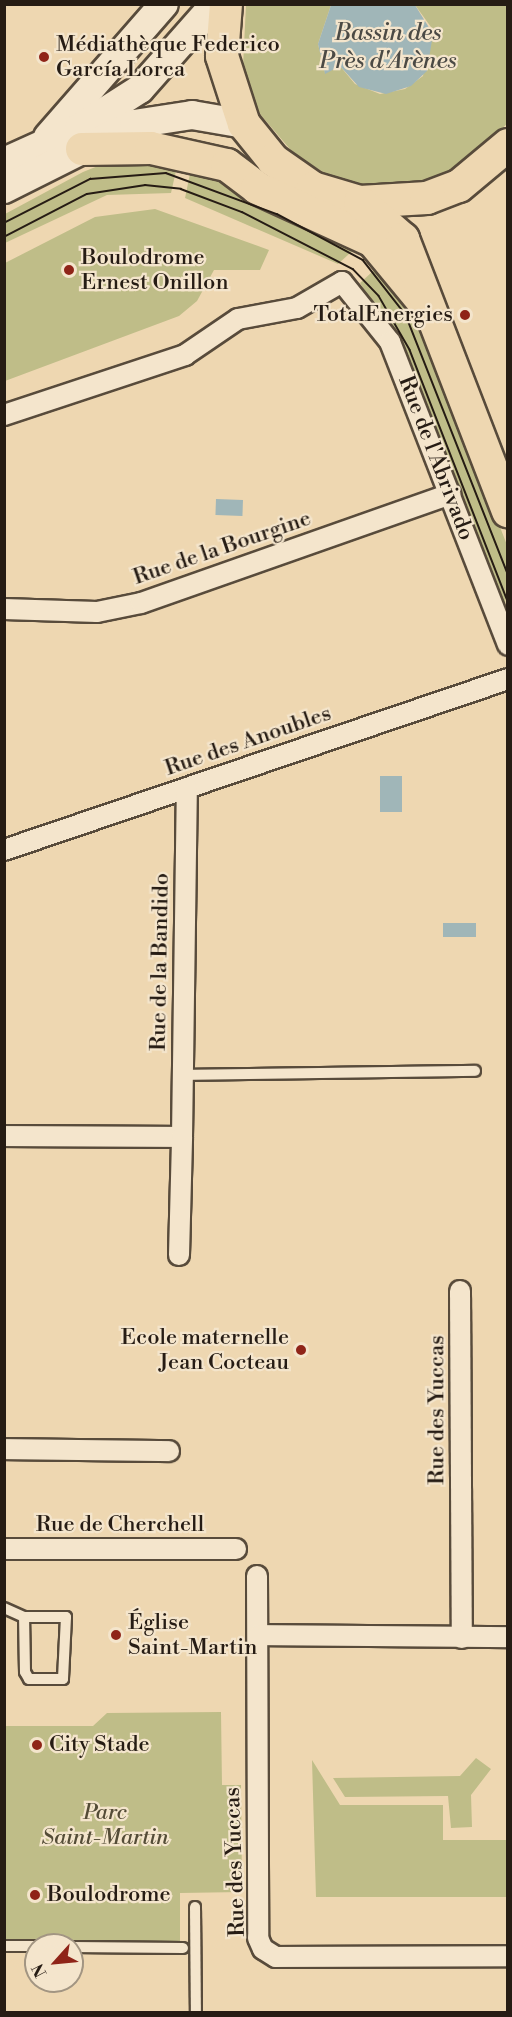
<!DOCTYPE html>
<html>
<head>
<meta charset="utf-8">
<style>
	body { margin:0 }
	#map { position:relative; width:512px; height:2017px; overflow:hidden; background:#eed7b1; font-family:"Libre Bodoni",serif }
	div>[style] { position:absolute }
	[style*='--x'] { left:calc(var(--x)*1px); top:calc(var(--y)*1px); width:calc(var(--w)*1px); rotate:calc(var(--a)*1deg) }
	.green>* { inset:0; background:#bfbd88 }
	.water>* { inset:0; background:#a0b6b8; transform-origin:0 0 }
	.roads { filter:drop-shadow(2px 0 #584b3b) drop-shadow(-2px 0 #584b3b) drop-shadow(0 2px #584b3b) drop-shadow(0 -2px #584b3b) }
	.lane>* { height:10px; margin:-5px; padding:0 5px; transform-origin:5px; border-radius:5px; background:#f4e5cc }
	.street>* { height:20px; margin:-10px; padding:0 10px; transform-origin:10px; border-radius:10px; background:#f4e5cc }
	.secondary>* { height:28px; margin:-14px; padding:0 14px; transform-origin:14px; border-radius:14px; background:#f4e5cc }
	.primary>* { height:32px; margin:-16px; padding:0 16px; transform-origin:16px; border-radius:16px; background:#eed7b1 }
	.tram>* { height:1.5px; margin:-0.75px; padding:0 0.75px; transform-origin:0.75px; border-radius:0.75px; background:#261c14 }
	.dots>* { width:16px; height:16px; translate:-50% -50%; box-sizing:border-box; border:3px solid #f4e5cc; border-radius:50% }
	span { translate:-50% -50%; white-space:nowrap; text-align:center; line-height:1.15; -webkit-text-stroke:4.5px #f4e5cc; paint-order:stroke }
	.poi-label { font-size:22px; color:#261c14 }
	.left { translate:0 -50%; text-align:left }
	.right { translate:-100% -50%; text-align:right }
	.street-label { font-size:22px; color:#261c14 }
	.park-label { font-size:22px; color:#544c37; font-style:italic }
	.water-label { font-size:24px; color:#4b4a45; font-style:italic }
	.frame { position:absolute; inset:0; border:6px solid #261c14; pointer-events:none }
	.north { position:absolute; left:24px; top:1933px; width:60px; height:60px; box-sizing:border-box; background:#f4e5cc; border:2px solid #a29582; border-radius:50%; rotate:243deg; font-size:16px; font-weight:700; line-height:24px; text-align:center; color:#261c14 }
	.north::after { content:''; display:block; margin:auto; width:21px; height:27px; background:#8f2418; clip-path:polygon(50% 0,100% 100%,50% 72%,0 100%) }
</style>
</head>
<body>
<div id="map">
	<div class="green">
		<i style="clip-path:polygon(246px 5px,331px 5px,318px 44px,325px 73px,340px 66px,355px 84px,380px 94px,405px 89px,423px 76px,431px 27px,415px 5px,507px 5px,507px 124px,449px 174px,420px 184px,363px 186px,330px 176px,295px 155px,260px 114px,243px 66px)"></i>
		<i style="clip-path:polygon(178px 162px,171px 193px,107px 195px,5px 243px,5px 214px,83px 172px,103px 164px)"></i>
		<i style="clip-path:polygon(192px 164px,361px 243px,338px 264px,185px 198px)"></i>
		<i style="clip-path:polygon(155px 209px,269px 250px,260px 270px,214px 270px,197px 301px,179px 316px,5px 381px,5px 263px,95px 217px)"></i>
		<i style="clip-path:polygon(384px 261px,412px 302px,507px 545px,505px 616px,404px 353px,360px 283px)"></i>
		<i style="clip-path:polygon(221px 1712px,222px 1785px,241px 1785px,242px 1892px,180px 1893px,180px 1943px,5px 1943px,4px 1726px,93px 1726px,107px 1713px)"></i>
		<i style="clip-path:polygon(476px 1758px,491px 1769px,471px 1795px,472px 1827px,451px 1828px,448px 1796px,345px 1797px,333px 1778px,460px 1776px)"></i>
		<i style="clip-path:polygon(312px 1760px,340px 1805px,443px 1805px,443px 1840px,507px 1840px,507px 1897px,316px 1897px)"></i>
	</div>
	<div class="water">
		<i style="clip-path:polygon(331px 5px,415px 5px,433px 34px,427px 71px,411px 86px,386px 94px,359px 87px,340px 66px,325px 74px,318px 44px)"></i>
		<i style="left:216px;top:499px;width:27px;height:16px;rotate:2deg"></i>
		<i style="left:380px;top:776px;width:22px;height:36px"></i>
		<i style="left:443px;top:923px;width:33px;height:14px"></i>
	</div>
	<div class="roads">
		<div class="lane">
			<i style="--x:183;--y:1075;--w:292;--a:-0.8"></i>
			<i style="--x:4;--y:1608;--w:22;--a:24"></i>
			<i style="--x:24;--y:1617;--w:42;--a:0"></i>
			<i style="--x:66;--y:1617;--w:62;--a:92.8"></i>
			<i style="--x:63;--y:1679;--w:34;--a:180"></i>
			<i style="--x:29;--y:1679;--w:8;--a:-120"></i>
			<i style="--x:25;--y:1672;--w:55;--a:-91"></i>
			<i style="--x:195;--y:1907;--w:105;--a:89.5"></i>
			<i style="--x:4;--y:1946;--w:32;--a:0"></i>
			<i style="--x:72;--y:1947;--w:111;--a:0.5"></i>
		</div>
		<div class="street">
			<i style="--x:4;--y:415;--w:191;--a:-18.3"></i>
			<i style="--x:185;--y:355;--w:64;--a:-34.2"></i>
			<i style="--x:238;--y:319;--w:60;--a:-10.6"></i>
			<i style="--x:297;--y:308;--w:52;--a:-30"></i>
			<i style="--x:342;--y:282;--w:77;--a:51.3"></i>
			<i style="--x:390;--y:342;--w:325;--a:68.7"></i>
			<i style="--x:4;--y:609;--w:93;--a:1.8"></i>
			<i style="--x:97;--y:612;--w:45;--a:-11.6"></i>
			<i style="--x:141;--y:603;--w:328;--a:-19.4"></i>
			<i style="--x:4;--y:850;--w:532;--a:-18.74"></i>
			<i style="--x:4;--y:1136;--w:178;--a:0.3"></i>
			<i style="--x:182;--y:1137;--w:349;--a:-89.2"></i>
			<i style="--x:179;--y:1255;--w:118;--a:-88.5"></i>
			<i style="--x:460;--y:1291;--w:347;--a:89.7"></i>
			<i style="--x:4;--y:1449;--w:165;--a:0.7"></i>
			<i style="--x:4;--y:1549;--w:232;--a:0"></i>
			<i style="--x:257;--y:1576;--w:362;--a:89.8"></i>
			<i style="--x:258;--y:1938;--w:12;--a:66"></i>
			<i style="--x:263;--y:1949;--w:15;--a:32"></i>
			<i style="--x:276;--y:1957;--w:232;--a:-0.2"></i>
			<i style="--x:259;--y:1635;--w:249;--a:0.5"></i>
		</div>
		<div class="secondary">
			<i style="--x:48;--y:137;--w:176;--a:-48.9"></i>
			<i style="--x:4;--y:162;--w:82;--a:-24.4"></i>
			<i style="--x:79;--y:128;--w:72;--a:-32.6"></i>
			<i style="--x:140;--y:89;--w:113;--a:-48.6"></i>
			<i style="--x:4;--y:189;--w:145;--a:-26.6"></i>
			<i style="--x:134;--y:124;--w:59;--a:-8.8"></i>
			<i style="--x:192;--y:115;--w:53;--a:9.8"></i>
		</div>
		<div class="primary">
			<i style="--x:226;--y:4;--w:52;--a:94.4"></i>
			<i style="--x:222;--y:56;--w:71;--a:72.1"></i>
			<i style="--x:244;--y:124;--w:46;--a:51.1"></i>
			<i style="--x:273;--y:160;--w:49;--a:35"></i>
			<i style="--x:313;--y:188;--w:49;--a:16.6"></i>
			<i style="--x:360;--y:202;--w:67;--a:-3.4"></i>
			<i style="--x:427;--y:198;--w:34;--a:-21"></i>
			<i style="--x:459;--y:186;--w:64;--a:-39.9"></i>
			<i style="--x:82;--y:149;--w:69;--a:-0.8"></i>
			<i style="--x:151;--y:148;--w:78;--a:12.6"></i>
			<i style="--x:227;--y:165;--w:38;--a:37"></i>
			<i style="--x:257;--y:188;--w:128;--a:24.6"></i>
			<i style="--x:373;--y:241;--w:82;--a:50.5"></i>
			<i style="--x:360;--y:202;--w:57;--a:40.7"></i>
			<i style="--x:403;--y:239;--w:292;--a:68.9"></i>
		</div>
	</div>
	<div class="tram">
		<i style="--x:4;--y:223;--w:97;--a:-27.1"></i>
		<i style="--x:90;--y:179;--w:76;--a:-4.5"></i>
		<i style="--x:166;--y:173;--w:118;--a:20.3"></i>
		<i style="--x:277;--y:214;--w:98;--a:28.1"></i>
		<i style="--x:363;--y:260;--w:70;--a:52"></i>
		<i style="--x:406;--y:315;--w:278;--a:68.5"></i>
		<i style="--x:4;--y:237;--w:93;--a:-27.4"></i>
		<i style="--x:87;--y:194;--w:59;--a:-8.8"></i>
		<i style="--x:145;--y:185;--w:36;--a:6"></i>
		<i style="--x:181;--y:189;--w:65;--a:20.7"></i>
		<i style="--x:242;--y:212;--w:125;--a:27.2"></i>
		<i style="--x:353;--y:269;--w:37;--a:46"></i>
		<i style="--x:379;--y:296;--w:62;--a:60.1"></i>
		<i style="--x:410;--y:350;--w:270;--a:68.7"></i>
	</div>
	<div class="dots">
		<i style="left:44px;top:57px;background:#8f2418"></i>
		<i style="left:69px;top:270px;background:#8f2418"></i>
		<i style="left:465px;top:315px;background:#8f2418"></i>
		<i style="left:301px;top:1350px;background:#8f2418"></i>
		<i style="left:116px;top:1635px;background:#8f2418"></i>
		<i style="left:37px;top:1745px;background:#8f2418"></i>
		<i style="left:35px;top:1895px;background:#8f2418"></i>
	</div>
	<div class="poi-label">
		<span class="left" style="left:56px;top:57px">Médiathèque Federico<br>García Lorca</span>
		<span class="left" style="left:81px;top:270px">Boulodrome<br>Ernest Onillon</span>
		<span class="right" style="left:453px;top:315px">TotalEnergies</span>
		<span class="right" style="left:289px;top:1350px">Ecole maternelle<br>Jean Cocteau</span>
		<span class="left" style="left:128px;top:1635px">Église<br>Saint-Martin</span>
		<span class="left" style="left:49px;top:1745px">City Stade</span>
		<span class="left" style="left:47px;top:1895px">Boulodrome</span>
	</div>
	<div class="street-label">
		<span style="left:436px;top:458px;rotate:69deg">Rue de l'Abrivado</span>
		<span style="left:222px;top:548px;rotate:-19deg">Rue de la Bourgine</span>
		<span style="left:248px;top:741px;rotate:-19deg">Rue des Anoubles</span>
		<span style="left:160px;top:962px;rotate:-89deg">Rue de la Bandido</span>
		<span style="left:437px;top:1410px;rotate:-90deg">Rue des Yuccas</span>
		<span style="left:120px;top:1525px">Rue de Cherchell</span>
		<span style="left:235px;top:1862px;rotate:-92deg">Rue des Yuccas</span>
	</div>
	<div class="park-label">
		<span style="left:105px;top:1825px">Parc<br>Saint-Martin</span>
	</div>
	<div class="water-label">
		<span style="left:388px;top:48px">Bassin des<br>Près d'Arènes</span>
	</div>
	<div class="frame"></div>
	<div class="north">N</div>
</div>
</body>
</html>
